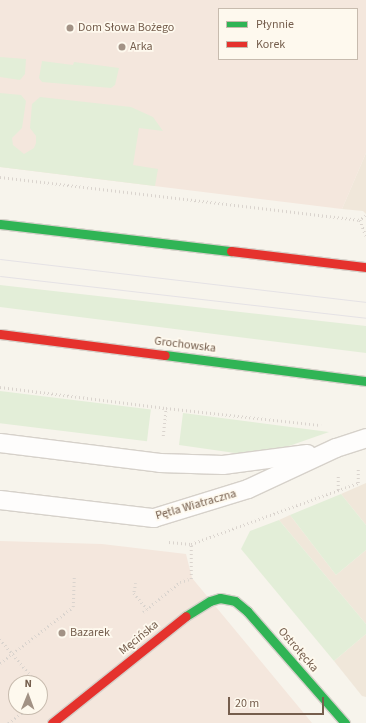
<!DOCTYPE html>
<html>
<head>
<meta charset="utf-8">
<style>
	body { margin:0 }
	#map { position:relative; width:366px; height:723px; overflow:hidden; background:#f7f4ec; font-family:"Source Sans 3",sans-serif }
	div>[style] { position:absolute }
	[style*='--x'] { left:calc(var(--x)*1px); top:calc(var(--y)*1px); width:calc(var(--w)*1px); rotate:calc(var(--a)*1deg) }
	.residential>* { inset:0; background:#f0e7da }
	.commercial>* { inset:0; background:#f4e7dd }
	.green>* { inset:0; background:#e3eed8; transform-origin:0 0 }
	.path>* { height:2.5px; margin-top:-1.25px; transform-origin:0; background:repeating-linear-gradient(90deg,#dad4ce 0 1px,transparent 0 4px) }
	.roads { filter:drop-shadow(1px 0 #d6d1ca) drop-shadow(-1px 0 #d6d1ca) drop-shadow(0 1px #d6d1ca) drop-shadow(0 -1px #d6d1ca) }
	.lane>* { height:18px; margin:-9px; padding:0 9px; transform-origin:9px; border-radius:9px; background:#fefdfc }
	.fast>* { height:9px; margin:-4.5px; padding:0 4.5px; transform-origin:4.5px; border-radius:4.5px; background:#30b455 }
	.jam>* { height:9px; margin:-4.5px; padding:0 4.5px; transform-origin:4.5px; border-radius:4.5px; background:#e5322d }
	.tram>* { height:1px; margin:-0.5px; padding:0 0.5px; transform-origin:0.5px; border-radius:0.5px; background:#e5e2e5 }
	.dots>* { width:11px; height:11px; translate:-50% -50%; box-sizing:border-box; border:2px solid #fef9ee; border-radius:50% }
	span { translate:-50% -50%; white-space:nowrap; text-align:center; line-height:1.15; -webkit-text-stroke:3.5px #fef9ee; paint-order:stroke }
	.poi-label { font-size:12px; color:#755e4d }
	.left { translate:0 -50%; text-align:left }
	.street-label { font-size:12px; color:#755e4d }
	.legend { position:absolute; left:218px; top:8px; width:140px; height:52px; box-sizing:border-box; background:#fef9ee; border:1px solid #c7bbae; margin:0; padding:5px 7px; list-style:none; font-size:12px; color:#755e4d }
	.legend li { display:flex; align-items:center; gap:8px; height:20px }
	.legend b { width:20px; border:1px solid #c7bbae }
	.north { position:absolute; left:8px; top:675px; width:40px; height:40px; box-sizing:border-box; background:#fef9ee; border:1px solid #c7bbae; border-radius:50%; rotate:1deg; font-size:11px; font-weight:700; line-height:16px; text-align:center; color:#755e4d }
	.north::after { content:''; display:block; margin:auto; width:14px; height:18px; background:#a29285; clip-path:polygon(50% 0,100% 100%,50% 72%,0 100%) }
	.scale { position:absolute; left:228px; top:697px; width:96px; height:18px; box-sizing:border-box; border:2px solid #755e4d; border-top:0; padding-left:5px; font-size:12px; line-height:14px; white-space:nowrap; color:#755e4d; -webkit-text-stroke:3px #fef9ee; paint-order:stroke }
</style>
</head>
<body>
<div id="map">
	<div class="residential">
		<i style="clip-path:polygon(366px 153px,366px 214px,363px 211px,342px 209px)"></i>
		<i style="clip-path:polygon(366px 483px,366px 525px,341px 494px)"></i>
		<i style="clip-path:polygon(290px 515px,336px 575px,366px 550px,366px 624px,279px 520px)"></i>
		<i style="clip-path:polygon(366px 634px,366px 697px,362px 696px,334px 661px)"></i>
	</div>
	<div class="commercial">
		<i style="clip-path:polygon(evenodd,0 0,366px 0,366px 153px,342px 209px,0 167px,0 0,219px 9px,357px 9px,357px 59px,219px 59px,219px 9px)"></i>
		<i style="clip-path:polygon(evenodd,0 541px,102px 544px,186px 554px,192px 578px,312px 723px,0 723px,0 541px,16px 683px,40px 683px,40px 707px,16px 707px,16px 683px)"></i>
	</div>
	<div class="green">
		<i style="clip-path:polygon(0 57px,26px 59px,25px 74px,20px 80px,0 77px)"></i>
		<i style="clip-path:polygon(42px 61px,73px 65px,74px 62px,119px 68px,115px 85px,111px 88px,42px 82px,39px 78px)"></i>
		<i style="clip-path:polygon(0 93px,21px 95px,26px 101px,22px 128px,12px 138px,13px 145px,24px 154px,34px 148px,36px 143px,36px 136px,30px 128px,32px 104px,40px 97px,131px 107px,153px 117px,163px 131px,139px 128px,133px 165px,158px 169px,155px 186px,0 167px)"></i>
		<i style="clip-path:polygon(0 285px,366px 326px,366px 353px,0 307px)"></i>
		<i style="left:0;top:391px;width:152px;height:32px;rotate:7deg"></i>
		<i style="clip-path:polygon(183px 413px,329px 432px,289px 446px,255px 454px,235px 453px,179px 445px)"></i>
		<i style="clip-path:polygon(341px 494px,366px 525px,366px 550px,336px 575px,290px 515px)"></i>
		<i style="clip-path:polygon(279px 520px,366px 624px,366px 634px,334px 661px,241px 549px,250px 531px)"></i>
	</div>
	<div class="path">
		<i style="--x:0;--y:177;--w:363;--a:6.8"></i>
		<i style="--x:366;--y:216;--w:7;--a:146"></i>
		<i style="--x:360;--y:220;--w:17;--a:69"></i>
		<i style="--x:0;--y:387;--w:167;--a:7.2"></i>
		<i style="--x:163;--y:436;--w:28;--a:-84"></i>
		<i style="--x:166;--y:408;--w:156;--a:6.3"></i>
		<i style="--x:338;--y:490;--w:14;--a:-90"></i>
		<i style="--x:169;--y:542;--w:22;--a:5"></i>
		<i style="--x:191;--y:544;--w:178;--a:-20.1"></i>
		<i style="--x:358;--y:483;--w:16;--a:-90"></i>
		<i style="--x:191;--y:579;--w:35;--a:-90"></i>
		<i style="--x:136;--y:583;--w:10;--a:101"></i>
		<i style="--x:134;--y:593;--w:21;--a:51"></i>
		<i style="--x:143;--y:612;--w:48;--a:-39"></i>
		<i style="--x:180;--y:582;--w:9;--a:-18"></i>
		<i style="--x:0;--y:639;--w:57;--a:49.9"></i>
		<i style="--x:0;--y:663;--w:92;--a:-37.5"></i>
		<i style="--x:73;--y:607;--w:30;--a:-88"></i>
		<i style="--x:40;--y:687;--w:7;--a:45"></i>
		<i style="--x:8;--y:723;--w:24;--a:-36"></i>
	</div>
	<div class="roads">
		<div class="lane">
			<i style="--x:0;--y:443;--w:161;--a:7.1"></i>
			<i style="--x:160;--y:463;--w:63;--a:1.8"></i>
			<i style="--x:223;--y:465;--w:85;--a:-7.5"></i>
			<i style="--x:0;--y:500;--w:155;--a:6.7"></i>
			<i style="--x:154;--y:518;--w:98;--a:-17.1"></i>
			<i style="--x:248;--y:489;--w:97;--a:-25"></i>
			<i style="--x:336;--y:448;--w:32;--a:-18"></i>
		</div>
		<div class="fast">
			<i style="--x:0;--y:224;--w:233;--a:6.7"></i>
			<i style="--x:165;--y:355;--w:203;--a:7.4"></i>
			<i style="--x:186;--y:616;--w:28;--a:-32"></i>
			<i style="--x:210;--y:601;--w:10;--a:-17"></i>
			<i style="--x:220;--y:598;--w:15;--a:11"></i>
			<i style="--x:235;--y:601;--w:16;--a:40"></i>
			<i style="--x:247;--y:611;--w:149;--a:48.8"></i>
		</div>
		<div class="jam">
			<i style="--x:231;--y:251;--w:136;--a:6.8"></i>
			<i style="--x:0;--y:334;--w:166;--a:7.3"></i>
			<i style="--x:52;--y:723;--w:171;--a:-38.6"></i>
		</div>
	</div>
	<div class="tram">
		<i style="--x:0;--y:259;--w:369;--a:6.7"></i>
		<i style="--x:0;--y:276;--w:368;--a:6.5"></i>
	</div>
	<div class="dots">
		<i style="left:70px;top:28px;background:#a29285"></i>
		<i style="left:122px;top:47px;background:#a29285"></i>
		<i style="left:62px;top:633px;background:#a29285"></i>
	</div>
	<div class="poi-label">
		<span class="left" style="left:78px;top:28px">Dom Słowa Bożego</span>
		<span class="left" style="left:130px;top:47px">Arka</span>
		<span class="left" style="left:70px;top:633px">Bazarek</span>
	</div>
	<div class="street-label">
		<span style="left:185px;top:345px;rotate:7deg">Grochowska</span>
		<span style="left:196px;top:505px;rotate:-16deg">Pętla Wiatraczna</span>
		<span style="left:139px;top:638px;rotate:-39deg">Męcińska</span>
		<span style="left:298px;top:650px;rotate:49deg">Ostrołęcka</span>
	</div>
	<ul class="legend">
	<li><b style="height:5px;background:#30b455"></b>Płynnie</li>
	<li><b style="height:5px;background:#e5322d"></b>Korek</li>
	</ul>
	<div class="north">N</div>
	<div class="scale">20 m</div>
</div>
</body>
</html>
